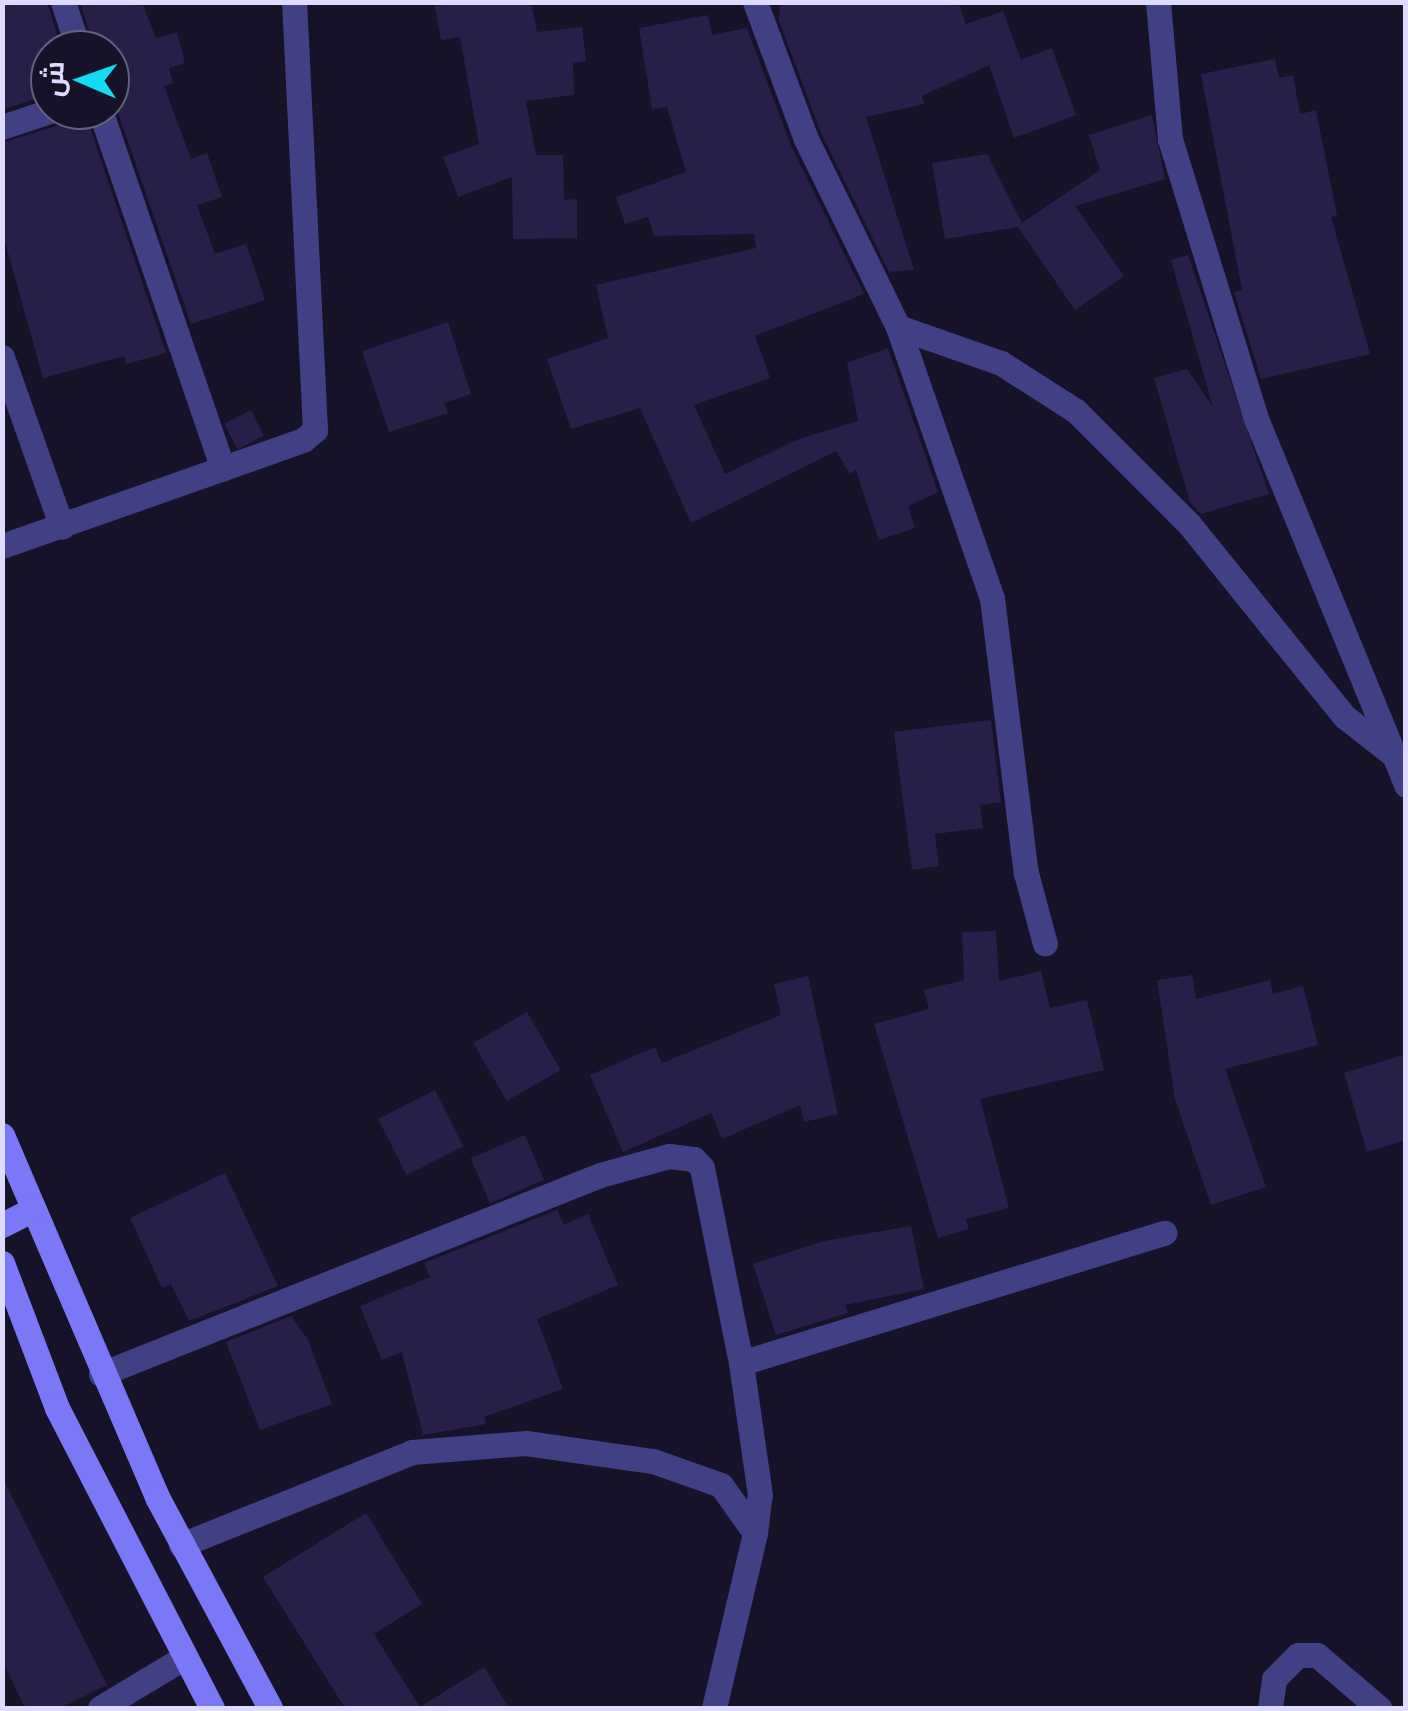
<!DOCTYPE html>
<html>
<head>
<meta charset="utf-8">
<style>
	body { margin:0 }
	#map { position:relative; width:1408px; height:1711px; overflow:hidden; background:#161228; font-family:"Exo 2",Cairo,sans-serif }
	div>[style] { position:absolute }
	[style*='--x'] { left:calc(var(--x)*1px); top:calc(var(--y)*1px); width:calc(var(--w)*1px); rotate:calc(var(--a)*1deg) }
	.building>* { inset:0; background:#271f48; transform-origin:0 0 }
	.street>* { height:25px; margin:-12.5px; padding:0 12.5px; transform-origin:12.5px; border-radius:12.5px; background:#424084 }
	.secondary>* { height:25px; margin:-12.5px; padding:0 12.5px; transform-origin:12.5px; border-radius:12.5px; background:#7b78f7 }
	span { translate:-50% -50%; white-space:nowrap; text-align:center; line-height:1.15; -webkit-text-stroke:8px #161228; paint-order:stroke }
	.frame { position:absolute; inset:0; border:5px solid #dfdbfd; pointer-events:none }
	.north { position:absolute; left:30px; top:30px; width:100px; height:100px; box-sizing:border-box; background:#161228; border:2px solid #66627d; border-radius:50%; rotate:272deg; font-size:28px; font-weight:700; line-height:40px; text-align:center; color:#dfdbfd }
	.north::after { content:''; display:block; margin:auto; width:35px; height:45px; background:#13dbf1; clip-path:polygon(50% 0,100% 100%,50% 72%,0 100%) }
</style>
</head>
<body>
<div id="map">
	<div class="building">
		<i style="clip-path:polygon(2px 2px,47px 2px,62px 50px,50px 50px,50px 94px,2px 110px)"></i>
		<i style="clip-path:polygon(80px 2px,142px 2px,156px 38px,177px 32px,185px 63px,169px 68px,173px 83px,164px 86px,191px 159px,207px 153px,222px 197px,197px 205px,215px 254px,246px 244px,265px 300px,191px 324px,117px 110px,122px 110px,110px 50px,95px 50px)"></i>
		<i style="clip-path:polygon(434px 2px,531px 2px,537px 32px,582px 27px,586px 61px,573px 63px,574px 95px,526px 101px,536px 155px,563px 155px,564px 200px,577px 199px,577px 238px,513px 239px,512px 177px,458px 197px,443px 157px,479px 144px,460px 37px,441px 40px)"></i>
		<i style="clip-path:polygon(780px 2px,958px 2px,966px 24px,1003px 11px,1021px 60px,1052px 48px,1076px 115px,1014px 138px,989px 65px,922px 96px,924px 104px,866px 117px,914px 270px,889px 272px,821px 133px,779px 21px)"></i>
		<i style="clip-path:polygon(708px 15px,712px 35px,747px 28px,791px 146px,864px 294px,755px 336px,770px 378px,694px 405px,725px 474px,799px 439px,858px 421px,847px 363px,888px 348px,938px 492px,908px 506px,915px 528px,879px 540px,856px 470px,850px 474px,836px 451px,691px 523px,640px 408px,571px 429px,547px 359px,608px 338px,596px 285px,756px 248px,754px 234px,654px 236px,648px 217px,625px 224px,616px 197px,686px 172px,667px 107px,652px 109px,639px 28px)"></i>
		<i style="clip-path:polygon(1275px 59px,1279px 78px,1293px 75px,1300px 114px,1316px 110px,1337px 216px,1331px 217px,1370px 354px,1261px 379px,1234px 292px,1242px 290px,1201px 74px)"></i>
		<i style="clip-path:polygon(69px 110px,84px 110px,166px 353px,126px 364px,124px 356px,43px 378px,2px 231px,2px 143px,59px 125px)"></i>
		<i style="clip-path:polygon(1152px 115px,1165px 179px,1075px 206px,1124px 276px,1075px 310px,1018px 227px,945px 239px,932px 163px,987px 154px,1022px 223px,1100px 170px,1089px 135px)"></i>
		<i style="clip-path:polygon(1188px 255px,1269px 494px,1201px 514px,1190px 502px,1154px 378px,1187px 369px,1213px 407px,1171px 260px)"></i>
		<i style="clip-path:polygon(448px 322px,471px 394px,444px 403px,448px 413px,389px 432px,362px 351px)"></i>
		<i style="left:251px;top:410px;width:29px;height:30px;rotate:63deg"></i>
		<i style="clip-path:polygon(991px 720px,1001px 802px,980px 805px,983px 828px,935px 834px,939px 866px,912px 870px,894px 732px)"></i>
		<i style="clip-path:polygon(996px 931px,999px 981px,1041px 971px,1050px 1008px,1087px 1000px,1104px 1070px,980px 1099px,1009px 1208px,966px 1219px,969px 1229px,938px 1238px,874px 1024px,929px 1009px,924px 990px,964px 980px,962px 932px)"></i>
		<i style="clip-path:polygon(1192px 975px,1196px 999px,1270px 980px,1273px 994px,1303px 986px,1318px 1045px,1225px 1069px,1266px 1187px,1211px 1205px,1175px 1099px,1157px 980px)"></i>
		<i style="clip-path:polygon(808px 976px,838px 1114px,804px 1122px,800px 1105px,722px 1139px,711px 1113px,623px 1152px,590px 1075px,655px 1047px,662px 1063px,781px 1015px,774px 984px)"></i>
		<i style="left:527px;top:1012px;width:67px;height:62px;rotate:60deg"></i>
		<i style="clip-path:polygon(1406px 1054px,1406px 1140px,1367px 1152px,1344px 1073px)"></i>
		<i style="left:435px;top:1090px;width:63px;height:64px;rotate:63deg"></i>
		<i style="left:525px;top:1135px;width:49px;height:59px;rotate:67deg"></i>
		<i style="clip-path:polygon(225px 1173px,278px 1286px,189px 1321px,171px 1284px,162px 1288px,130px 1218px)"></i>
		<i style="clip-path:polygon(557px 1210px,564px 1225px,588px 1214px,618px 1285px,537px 1319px,563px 1389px,484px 1417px,486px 1424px,423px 1435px,402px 1352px,382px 1360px,360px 1306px,430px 1277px,424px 1263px)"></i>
		<i style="clip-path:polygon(911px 1226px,924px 1289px,845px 1305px,848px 1313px,776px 1335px,753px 1264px,824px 1241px)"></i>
		<i style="clip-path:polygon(291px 1316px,308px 1340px,332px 1404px,260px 1430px,226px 1342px)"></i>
		<i style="clip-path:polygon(2px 1477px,107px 1685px,61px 1708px,25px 1708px,2px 1660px)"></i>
		<i style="clip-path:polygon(366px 1513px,422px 1604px,374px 1634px,420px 1707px,484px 1667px,509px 1708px,345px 1708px,263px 1577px)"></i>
	</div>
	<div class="street">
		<i style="--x:63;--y:2;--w:51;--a:71.6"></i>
		<i style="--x:755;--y:2;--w:146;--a:69.6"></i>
		<i style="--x:806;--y:139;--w:209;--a:63.9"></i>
		<i style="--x:898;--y:327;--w:287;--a:70.9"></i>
		<i style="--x:992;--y:598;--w:277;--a:83"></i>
		<i style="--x:1026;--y:873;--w:73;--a:75"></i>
		<i style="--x:1158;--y:2;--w:138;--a:85"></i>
		<i style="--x:1170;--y:139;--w:290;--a:72.9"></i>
		<i style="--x:1255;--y:416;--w:399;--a:67.7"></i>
		<i style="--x:100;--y:110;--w:379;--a:71.1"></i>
		<i style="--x:2;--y:127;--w:54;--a:-18.4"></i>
		<i style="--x:898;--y:327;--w:109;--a:19.3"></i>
		<i style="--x:1001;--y:363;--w:89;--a:32.6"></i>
		<i style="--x:1076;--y:411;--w:160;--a:45"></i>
		<i style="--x:1189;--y:524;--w:248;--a:51.1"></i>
		<i style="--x:1345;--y:717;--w:58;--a:38"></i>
		<i style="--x:2;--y:357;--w:180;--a:70.6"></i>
		<i style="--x:2;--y:546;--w:319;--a:-19.4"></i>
		<i style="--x:303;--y:440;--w:16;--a:-40"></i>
		<i style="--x:315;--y:430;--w:429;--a:-92.8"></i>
		<i style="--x:101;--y:1374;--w:537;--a:-21.74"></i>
		<i style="--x:600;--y:1175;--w:72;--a:-15.4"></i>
		<i style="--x:669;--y:1156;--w:25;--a:7"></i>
		<i style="--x:694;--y:1159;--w:12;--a:48"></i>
		<i style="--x:702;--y:1168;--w:199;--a:78.7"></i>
		<i style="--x:755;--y:1533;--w:38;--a:-83"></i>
		<i style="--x:760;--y:1495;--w:133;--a:-98.2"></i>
		<i style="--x:741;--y:1363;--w:443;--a:-17.1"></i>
		<i style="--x:181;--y:1545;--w:249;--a:-21.9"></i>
		<i style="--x:412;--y:1452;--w:114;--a:-4.5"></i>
		<i style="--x:526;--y:1443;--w:128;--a:8.1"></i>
		<i style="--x:653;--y:1461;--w:72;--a:19.4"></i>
		<i style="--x:721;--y:1485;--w:59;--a:54.7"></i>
		<i style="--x:755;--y:1533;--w:180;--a:103.2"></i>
		<i style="--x:100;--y:1708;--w:99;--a:-31"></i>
		<i style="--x:1270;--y:1708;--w:29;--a:-82"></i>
		<i style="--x:1274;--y:1679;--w:34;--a:-45"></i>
		<i style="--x:1298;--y:1655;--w:19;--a:0"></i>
		<i style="--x:1317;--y:1655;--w:82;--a:40.5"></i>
	</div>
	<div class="secondary">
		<i style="--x:2;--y:1135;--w:394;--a:66.8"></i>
		<i style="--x:157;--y:1497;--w:239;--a:61.8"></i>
		<i style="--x:2;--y:1225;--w:35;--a:-27"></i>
		<i style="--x:2;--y:1263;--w:155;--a:69.2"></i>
		<i style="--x:57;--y:1408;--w:338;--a:62.7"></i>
	</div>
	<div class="frame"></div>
	<div class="north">ش</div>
</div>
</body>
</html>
